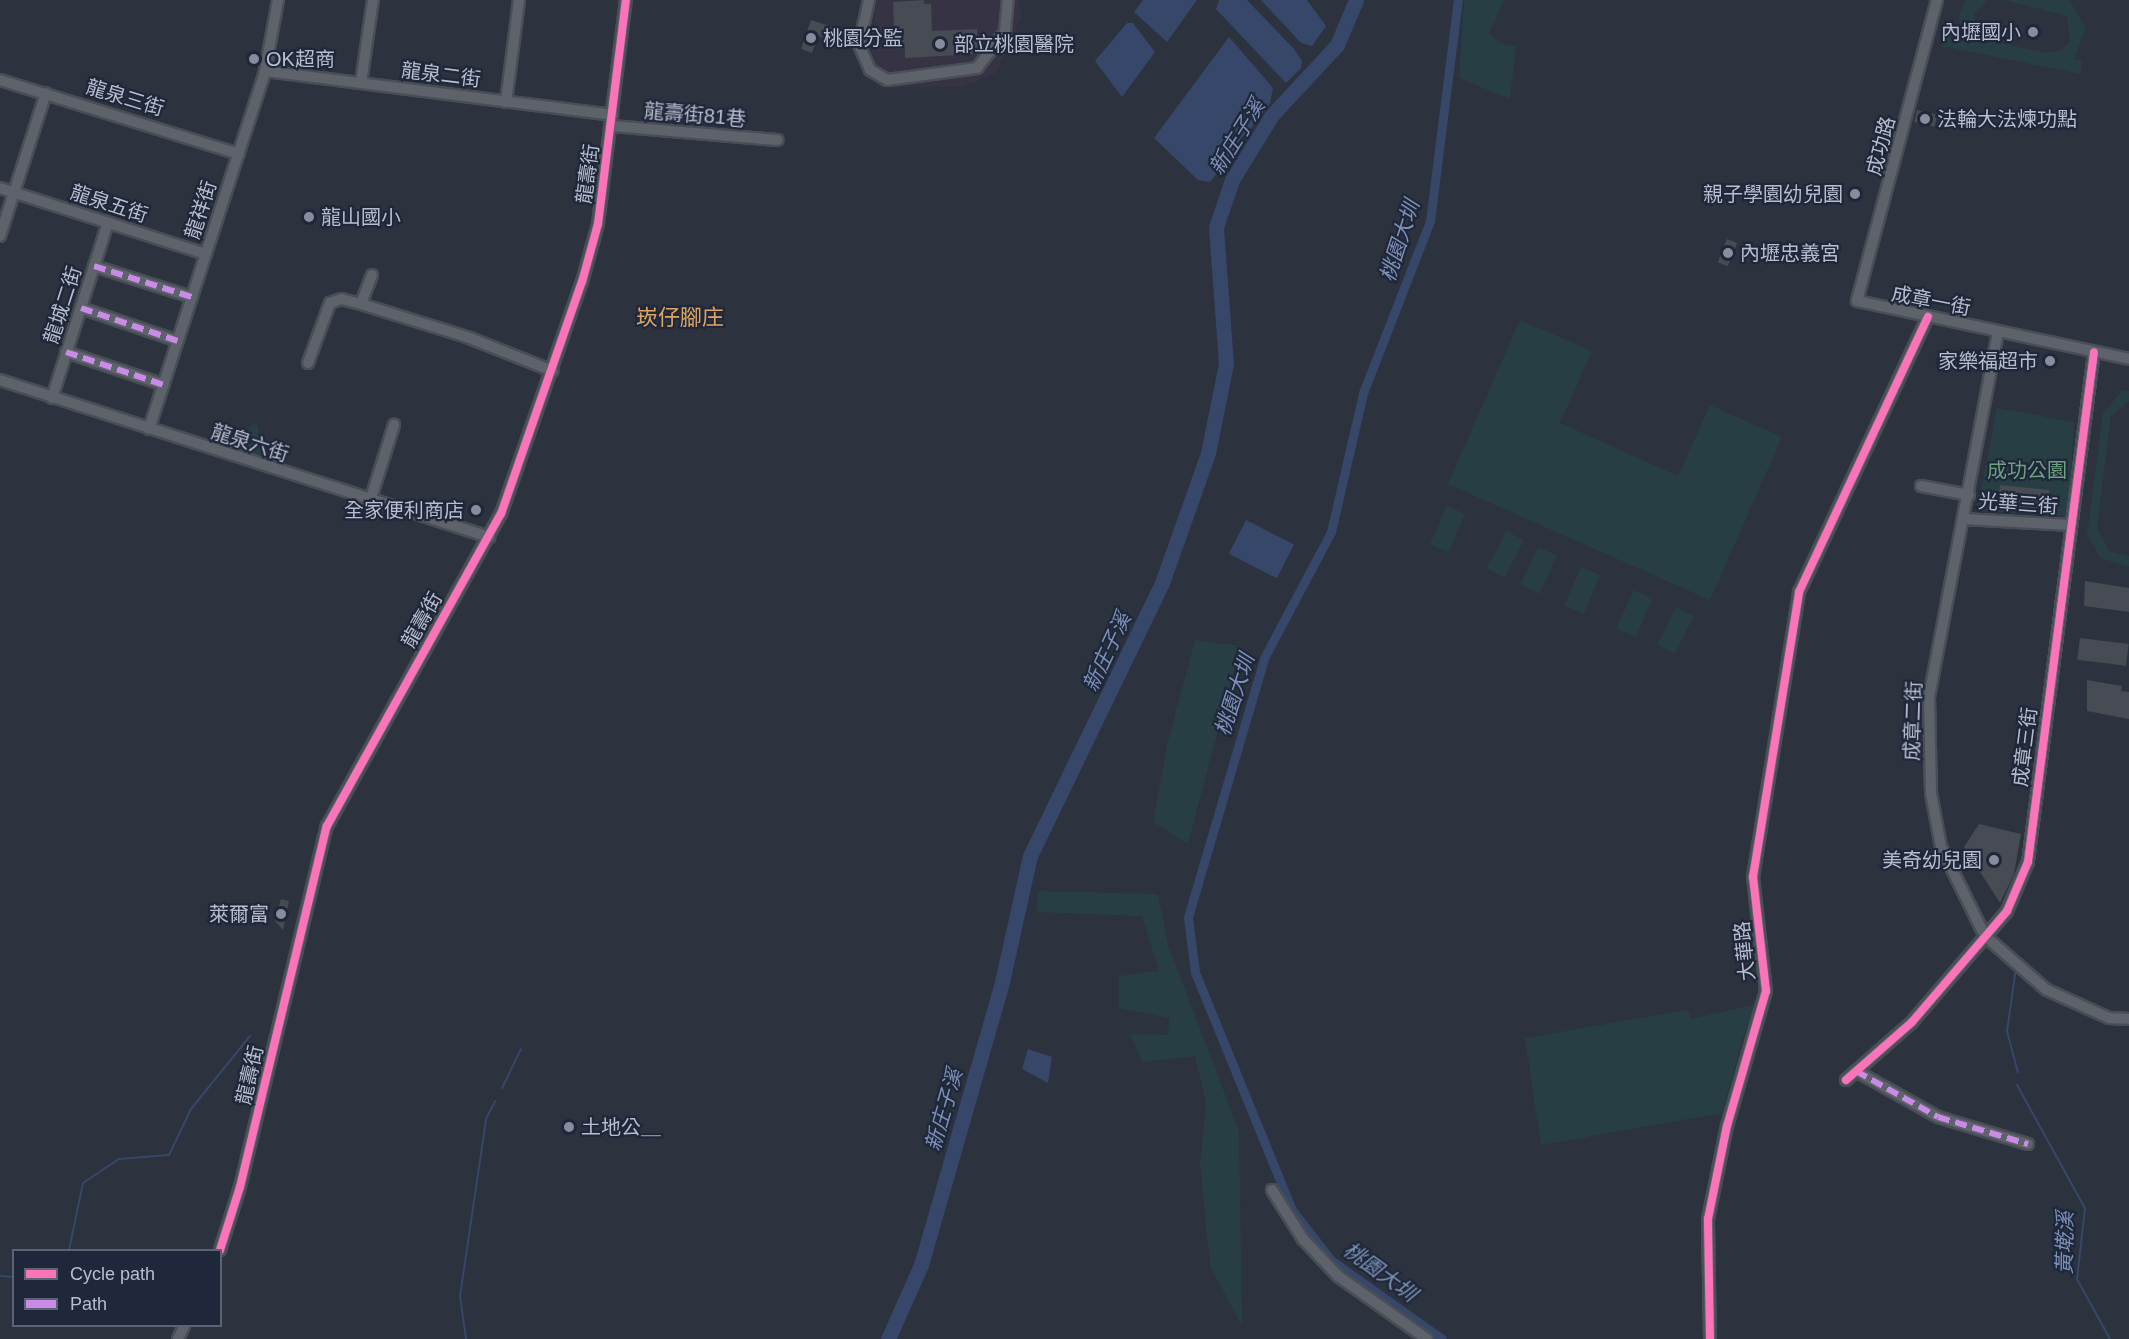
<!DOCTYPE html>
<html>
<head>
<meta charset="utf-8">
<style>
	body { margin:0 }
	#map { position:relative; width:2129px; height:1339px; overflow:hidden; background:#2c323e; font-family:Helvetica,"Noto Sans TC",sans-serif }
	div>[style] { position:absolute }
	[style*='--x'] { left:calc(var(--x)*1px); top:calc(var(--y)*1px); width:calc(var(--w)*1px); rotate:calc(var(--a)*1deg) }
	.medical>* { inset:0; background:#363344 }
	.green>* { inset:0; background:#283e45; transform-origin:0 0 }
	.water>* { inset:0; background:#374769; transform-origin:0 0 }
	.stream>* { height:2px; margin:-1px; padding:0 1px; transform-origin:1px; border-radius:1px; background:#374769 }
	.canal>* { height:9px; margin:-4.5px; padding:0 4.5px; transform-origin:4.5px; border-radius:4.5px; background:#374769 }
	.river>* { height:15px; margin:-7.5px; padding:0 7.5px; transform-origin:7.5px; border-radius:7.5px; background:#374769 }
	.building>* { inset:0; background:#464b54; transform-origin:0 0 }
	.roads { filter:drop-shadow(2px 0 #494e56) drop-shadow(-2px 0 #494e56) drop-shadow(0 2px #494e56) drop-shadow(0 -2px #494e56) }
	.minor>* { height:10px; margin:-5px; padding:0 5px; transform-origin:5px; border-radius:5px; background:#5e626b }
	.quiet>* { height:6px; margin-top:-3px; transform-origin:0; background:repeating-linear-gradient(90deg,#ca8be6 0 12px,transparent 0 18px) }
	.cycleway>* { height:8px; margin:-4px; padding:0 4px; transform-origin:4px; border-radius:4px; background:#fb73b8 }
	.dots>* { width:16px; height:16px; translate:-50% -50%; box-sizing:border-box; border:3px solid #1f273a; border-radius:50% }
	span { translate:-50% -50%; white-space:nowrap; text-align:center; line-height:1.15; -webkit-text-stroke:4.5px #1f273a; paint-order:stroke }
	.poi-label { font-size:20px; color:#b8bece }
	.right { translate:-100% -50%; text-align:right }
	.left { translate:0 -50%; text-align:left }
	.street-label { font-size:20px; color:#b8bece }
	.park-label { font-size:20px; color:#6da17e }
	.water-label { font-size:21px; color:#7d90b7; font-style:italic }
	.quarter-label { font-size:22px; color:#dea563 }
	.legend { position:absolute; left:12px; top:1249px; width:210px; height:78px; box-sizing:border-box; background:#1f273a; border:2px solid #5c6375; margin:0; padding:8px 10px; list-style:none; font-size:18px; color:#b8bece }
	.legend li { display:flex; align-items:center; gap:12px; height:30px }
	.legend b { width:30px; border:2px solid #5c6375 }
</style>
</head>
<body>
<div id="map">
	<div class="medical">
		<i style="clip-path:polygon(876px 0,1018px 0,1022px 16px,996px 73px,962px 87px,877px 88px,870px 55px)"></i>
	</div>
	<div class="green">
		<i style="clip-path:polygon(1464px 0,1504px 0,1489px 33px,1502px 44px,1516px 46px,1510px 99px,1459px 78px)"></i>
		<i style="clip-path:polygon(1965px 0,1988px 0,1974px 14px,1975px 29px,1982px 39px,2046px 53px,2060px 51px,2070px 41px,2067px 16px,2005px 0,2069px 0,2086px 27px,2074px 59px,2082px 61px,2080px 74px,1942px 46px,1944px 33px,1963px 36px,1959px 18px)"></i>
		<i style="clip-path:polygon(1520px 320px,1592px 351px,1560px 423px,1678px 476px,1710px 405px,1782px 437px,1710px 600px,1448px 484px)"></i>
		<i style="clip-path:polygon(2123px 390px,2129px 391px,2129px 401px,2111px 416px,2097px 528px,2109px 551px,2129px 556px,2129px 567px,2100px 558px,2087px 534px,2103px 413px)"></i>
		<i style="clip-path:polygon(1997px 408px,2074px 422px,2069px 516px,1977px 511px)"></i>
		<i style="clip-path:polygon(256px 422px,268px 463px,218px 447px)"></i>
		<i style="left:1447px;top:506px;width:20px;height:42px;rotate:24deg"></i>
		<i style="left:1506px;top:531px;width:20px;height:42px;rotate:27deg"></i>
		<i style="left:1538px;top:547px;width:21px;height:42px;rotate:25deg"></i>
		<i style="left:1581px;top:567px;width:21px;height:42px;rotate:23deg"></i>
		<i style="left:1633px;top:590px;width:21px;height:42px;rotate:23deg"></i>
		<i style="left:1676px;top:607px;width:20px;height:42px;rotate:27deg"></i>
		<i style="clip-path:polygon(1195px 640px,1240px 646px,1188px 844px,1153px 822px,1167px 745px)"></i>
		<i style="clip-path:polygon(1038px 891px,1158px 894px,1168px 945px,1239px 1131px,1242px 1326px,1210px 1266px,1200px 1164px,1206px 1103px,1195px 1056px,1142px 1062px,1130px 1034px,1168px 1035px,1169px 1018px,1119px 1008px,1119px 976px,1159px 971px,1142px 916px,1037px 912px)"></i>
		<i style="clip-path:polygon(1757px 1004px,1744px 1034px,1722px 1113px,1541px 1145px,1525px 1038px,1688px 1010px,1691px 1019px)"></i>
	</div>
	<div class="water">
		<i style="clip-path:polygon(1143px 0,1197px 0,1167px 42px,1134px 12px)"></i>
		<i style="clip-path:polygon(1219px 0,1247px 0,1294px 49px,1302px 61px,1301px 68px,1286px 83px,1216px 9px)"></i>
		<i style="clip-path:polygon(1261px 0,1307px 0,1326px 26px,1312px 46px,1301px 43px)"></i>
		<i style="clip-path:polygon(1127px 23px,1133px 23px,1155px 52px,1122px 97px,1095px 61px)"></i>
		<i style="clip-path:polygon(1229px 37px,1273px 88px,1270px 103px,1210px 182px,1198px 180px,1154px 138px)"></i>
		<i style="left:1246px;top:520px;width:54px;height:38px;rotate:27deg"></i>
		<i style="clip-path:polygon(1028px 1049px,1052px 1057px,1048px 1083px,1022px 1069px)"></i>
	</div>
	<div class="stream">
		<i style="--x:2016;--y:968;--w:64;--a:98.1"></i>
		<i style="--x:2007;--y:1031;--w:43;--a:75.3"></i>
		<i style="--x:2017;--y:1085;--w:141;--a:61.1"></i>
		<i style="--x:2085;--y:1208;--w:71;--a:96.4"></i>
		<i style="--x:2077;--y:1279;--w:68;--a:61.2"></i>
		<i style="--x:502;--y:1088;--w:43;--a:-64"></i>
		<i style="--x:69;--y:1250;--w:68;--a:-78.2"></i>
		<i style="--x:83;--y:1183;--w:43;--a:-33.7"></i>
		<i style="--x:119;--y:1159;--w:50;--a:-4.6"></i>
		<i style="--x:169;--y:1155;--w:51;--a:-64.4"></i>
		<i style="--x:191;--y:1109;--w:94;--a:-51.1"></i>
		<i style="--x:0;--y:1276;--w:14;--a:4"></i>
		<i style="--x:466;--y:1339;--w:43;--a:-97.9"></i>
		<i style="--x:460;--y:1296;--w:179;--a:-81.6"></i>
		<i style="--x:486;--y:1119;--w:20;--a:-63"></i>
	</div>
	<div class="canal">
		<i style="--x:1442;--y:1339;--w:136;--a:-144.6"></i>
		<i style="--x:1331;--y:1260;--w:63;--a:-128"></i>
		<i style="--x:1292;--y:1210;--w:257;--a:-112.2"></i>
		<i style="--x:1195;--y:972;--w:55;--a:-97.3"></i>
		<i style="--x:1188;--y:917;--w:270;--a:-73.6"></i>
		<i style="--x:1264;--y:658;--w:143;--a:-62"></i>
		<i style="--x:1331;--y:532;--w:143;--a:-77"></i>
		<i style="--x:1363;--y:393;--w:185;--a:-68.7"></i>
		<i style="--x:1430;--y:221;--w:223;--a:-82.8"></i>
	</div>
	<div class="river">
		<i style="--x:888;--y:1339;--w:81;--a:-66"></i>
		<i style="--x:921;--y:1265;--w:294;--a:-74"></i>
		<i style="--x:1002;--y:982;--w:129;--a:-77.5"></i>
		<i style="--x:1030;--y:856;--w:303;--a:-64.2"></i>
		<i style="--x:1162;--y:583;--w:138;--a:-70.5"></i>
		<i style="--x:1208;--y:453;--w:91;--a:-78.6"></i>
		<i style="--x:1226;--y:364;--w:137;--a:-94.2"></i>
		<i style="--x:1216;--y:227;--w:50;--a:-71.2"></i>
		<i style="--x:1232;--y:180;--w:76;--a:-58.4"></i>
		<i style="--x:1272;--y:115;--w:96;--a:-47.1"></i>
		<i style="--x:1337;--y:45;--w:49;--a:-67.1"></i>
	</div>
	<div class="building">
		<i style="clip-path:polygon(924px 0,924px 4px,931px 4px,932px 31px,977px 29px,978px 54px,905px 58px,905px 49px,895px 49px,893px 2px)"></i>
		<i style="clip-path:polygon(811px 20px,835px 28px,831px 40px,818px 36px,812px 53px,801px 49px)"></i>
		<i style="left:1917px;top:110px;width:21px;height:12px;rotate:14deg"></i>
		<i style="left:1727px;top:239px;width:11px;height:25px;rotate:22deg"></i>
		<i style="left:2000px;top:485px;width:50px;height:22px;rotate:6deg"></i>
		<i style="clip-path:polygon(2085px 581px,2129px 588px,2129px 612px,2084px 606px)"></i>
		<i style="left:2080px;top:638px;width:49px;height:22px;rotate:7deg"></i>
		<i style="clip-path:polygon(2087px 680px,2122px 686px,2121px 691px,2129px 692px,2129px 719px,2087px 711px)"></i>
		<i style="clip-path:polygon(1979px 824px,2021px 834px,2014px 874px,2000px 903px,1964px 847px)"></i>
		<i style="clip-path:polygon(281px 899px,289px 901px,283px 930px,275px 921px)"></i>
	</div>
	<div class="roads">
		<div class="minor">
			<i style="--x:869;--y:0;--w:46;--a:102.5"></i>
			<i style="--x:859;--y:45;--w:27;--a:66"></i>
			<i style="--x:870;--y:70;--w:20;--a:30"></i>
			<i style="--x:887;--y:80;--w:91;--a:-7.6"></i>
			<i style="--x:977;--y:68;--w:46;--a:-52.1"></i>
			<i style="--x:1005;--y:32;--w:32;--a:-85"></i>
			<i style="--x:1937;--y:0;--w:311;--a:104.9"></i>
			<i style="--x:1857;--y:301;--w:278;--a:12"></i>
			<i style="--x:265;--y:71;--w:350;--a:7.2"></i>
			<i style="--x:0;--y:80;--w:250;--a:17.2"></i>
			<i style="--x:361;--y:83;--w:84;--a:-81.8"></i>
			<i style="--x:506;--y:102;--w:103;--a:-82.7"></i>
			<i style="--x:611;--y:126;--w:167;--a:4.8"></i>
			<i style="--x:0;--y:188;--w:216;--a:17.8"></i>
			<i style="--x:0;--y:236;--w:150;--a:-72.2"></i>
			<i style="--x:94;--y:266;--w:103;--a:17.6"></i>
			<i style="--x:372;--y:275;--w:31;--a:111"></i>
			<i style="--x:361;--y:304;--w:111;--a:17.3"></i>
			<i style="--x:467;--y:337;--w:92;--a:21.6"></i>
			<i style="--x:81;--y:308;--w:102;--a:18.8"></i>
			<i style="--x:1998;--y:332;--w:371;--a:100.7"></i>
			<i style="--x:1929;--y:697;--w:96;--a:88.8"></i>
			<i style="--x:1931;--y:793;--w:55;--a:79.5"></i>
			<i style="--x:1941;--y:847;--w:99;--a:63.7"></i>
			<i style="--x:1985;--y:936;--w:82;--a:41.1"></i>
			<i style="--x:2047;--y:990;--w:68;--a:24.3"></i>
			<i style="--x:2109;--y:1018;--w:20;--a:3"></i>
			<i style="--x:66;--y:352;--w:103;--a:18.6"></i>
			<i style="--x:308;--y:363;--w:64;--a:-69.9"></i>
			<i style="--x:330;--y:303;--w:12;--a:-20"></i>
			<i style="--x:341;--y:299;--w:21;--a:14"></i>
			<i style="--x:0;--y:380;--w:514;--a:17.8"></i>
			<i style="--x:52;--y:398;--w:184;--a:-72.3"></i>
			<i style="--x:149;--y:429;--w:376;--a:-72"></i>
			<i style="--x:265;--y:71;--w:72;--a:-79.6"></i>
			<i style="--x:1921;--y:486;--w:49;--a:10.6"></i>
			<i style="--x:371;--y:498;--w:77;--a:-72.5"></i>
			<i style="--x:1964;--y:519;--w:106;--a:3.2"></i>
			<i style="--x:1856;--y:1071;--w:94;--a:29.3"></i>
			<i style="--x:1938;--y:1117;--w:94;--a:16.7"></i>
			<i style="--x:1846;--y:1080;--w:88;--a:-41.3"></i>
			<i style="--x:1912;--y:1022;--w:146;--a:-49.4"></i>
			<i style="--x:2007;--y:911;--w:53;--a:-66.8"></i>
			<i style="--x:2028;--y:862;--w:514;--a:-82.63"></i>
			<i style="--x:1272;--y:1190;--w:58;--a:57.7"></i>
			<i style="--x:1303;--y:1239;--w:51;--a:46.6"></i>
			<i style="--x:1338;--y:1276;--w:109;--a:35.3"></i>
			<i style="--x:220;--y:1250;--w:66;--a:-72.4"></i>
			<i style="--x:240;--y:1187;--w:371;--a:-76.5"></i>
			<i style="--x:327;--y:826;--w:357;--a:-60.9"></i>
			<i style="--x:501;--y:514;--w:246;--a:-70.8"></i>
			<i style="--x:582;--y:282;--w:60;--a:-74.6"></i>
			<i style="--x:598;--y:224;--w:226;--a:-82.9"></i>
			<i style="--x:178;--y:1339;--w:14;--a:-65"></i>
			<i style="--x:1710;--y:1339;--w:120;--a:-91"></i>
			<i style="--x:1708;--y:1219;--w:95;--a:-78.5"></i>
			<i style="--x:1727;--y:1126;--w:141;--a:-73.9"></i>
			<i style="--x:1766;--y:991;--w:115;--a:-96.5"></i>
			<i style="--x:1753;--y:877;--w:289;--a:-80.8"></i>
			<i style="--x:1799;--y:592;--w:304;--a:-64.9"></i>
		</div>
	</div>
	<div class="quiet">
		<i style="--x:94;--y:266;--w:103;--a:17.6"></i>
		<i style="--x:81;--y:308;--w:102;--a:18.8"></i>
		<i style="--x:66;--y:352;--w:103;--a:18.6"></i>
		<i style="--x:1856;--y:1071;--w:94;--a:29.3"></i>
		<i style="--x:1938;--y:1117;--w:94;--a:16.7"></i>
	</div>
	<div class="cycleway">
		<i style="--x:1846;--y:1080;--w:88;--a:-41.3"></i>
		<i style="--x:1912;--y:1022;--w:146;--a:-49.4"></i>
		<i style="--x:2007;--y:911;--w:53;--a:-66.8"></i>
		<i style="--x:2028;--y:862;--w:514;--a:-82.63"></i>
		<i style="--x:220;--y:1250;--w:66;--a:-72.4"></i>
		<i style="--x:240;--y:1187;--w:371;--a:-76.5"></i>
		<i style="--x:327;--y:826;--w:357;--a:-60.9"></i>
		<i style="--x:501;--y:514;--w:246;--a:-70.8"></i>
		<i style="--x:582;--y:282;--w:60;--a:-74.6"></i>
		<i style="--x:598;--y:224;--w:226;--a:-82.9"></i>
		<i style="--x:1710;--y:1339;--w:120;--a:-91"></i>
		<i style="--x:1708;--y:1219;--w:95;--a:-78.5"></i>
		<i style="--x:1727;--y:1126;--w:141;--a:-73.9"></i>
		<i style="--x:1766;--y:991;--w:115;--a:-96.5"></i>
		<i style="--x:1753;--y:877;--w:289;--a:-80.8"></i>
		<i style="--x:1799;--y:592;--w:304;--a:-64.9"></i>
	</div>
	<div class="dots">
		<i style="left:2033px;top:32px;background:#878d9c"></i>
		<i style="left:811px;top:38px;background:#878d9c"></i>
		<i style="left:940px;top:44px;background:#878d9c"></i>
		<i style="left:254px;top:59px;background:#878d9c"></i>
		<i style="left:1925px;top:119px;background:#878d9c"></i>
		<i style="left:1855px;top:194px;background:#878d9c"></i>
		<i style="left:309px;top:217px;background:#878d9c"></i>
		<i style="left:1728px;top:253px;background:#878d9c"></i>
		<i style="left:2050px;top:361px;background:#878d9c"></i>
		<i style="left:476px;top:510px;background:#878d9c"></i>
		<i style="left:1994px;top:860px;background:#878d9c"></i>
		<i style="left:281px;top:914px;background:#878d9c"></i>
		<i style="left:569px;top:1127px;background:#878d9c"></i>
	</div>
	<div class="poi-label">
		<span class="right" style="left:2021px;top:32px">內壢國小</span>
		<span class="left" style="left:823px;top:38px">桃園分監</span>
		<span class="left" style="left:954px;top:44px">部立桃園醫院</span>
		<span class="left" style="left:266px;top:59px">OK超商</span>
		<span class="left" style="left:1937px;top:119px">法輪大法煉功點</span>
		<span class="right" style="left:1843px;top:194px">親子學園幼兒園</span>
		<span class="left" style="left:321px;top:217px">龍山國小</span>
		<span class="left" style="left:1740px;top:253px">內壢忠義宮</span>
		<span class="right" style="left:2038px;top:361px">家樂福超市</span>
		<span class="right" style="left:464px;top:510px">全家便利商店</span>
		<span class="right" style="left:1982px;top:860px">美奇幼兒園</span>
		<span class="right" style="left:269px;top:914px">萊爾富</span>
		<span class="left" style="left:581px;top:1127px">土地公＿</span>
	</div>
	<div class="street-label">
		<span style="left:441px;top:75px;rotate:7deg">龍泉二街</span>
		<span style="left:125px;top:98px;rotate:17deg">龍泉三街</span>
		<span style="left:695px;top:115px;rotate:5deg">龍壽街81巷</span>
		<span style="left:1881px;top:146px;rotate:-75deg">成功路</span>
		<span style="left:588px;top:174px;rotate:-82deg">龍壽街</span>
		<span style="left:109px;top:204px;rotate:18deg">龍泉五街</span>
		<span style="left:201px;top:210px;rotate:-72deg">龍祥街</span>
		<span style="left:1931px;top:301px;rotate:11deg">成章一街</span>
		<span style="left:63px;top:305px;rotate:-72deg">龍城二街</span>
		<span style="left:250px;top:443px;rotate:18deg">龍泉六街</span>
		<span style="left:2018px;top:504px;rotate:4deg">光華三街</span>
		<span style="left:422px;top:620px;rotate:-60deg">龍壽街</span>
		<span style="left:1913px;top:721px;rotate:-88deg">成章二街</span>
		<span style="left:2025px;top:747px;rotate:-83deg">成章三街</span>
		<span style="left:1745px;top:951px;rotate:-96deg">大華路</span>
		<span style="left:250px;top:1075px;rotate:-77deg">龍壽街</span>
	</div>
	<div class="park-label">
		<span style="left:2027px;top:470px">成功公園</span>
	</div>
	<div class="water-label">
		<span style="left:1237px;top:137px;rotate:-58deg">新庄子溪</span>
		<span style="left:1400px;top:241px;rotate:-72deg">桃園大圳</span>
		<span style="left:1107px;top:652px;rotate:-65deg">新庄子溪</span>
		<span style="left:1235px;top:695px;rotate:-72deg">桃園大圳</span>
		<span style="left:944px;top:1110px;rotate:-74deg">新庄子溪</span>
		<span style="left:2065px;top:1243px;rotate:-89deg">黃墘溪</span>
		<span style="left:1380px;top:1272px;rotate:36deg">桃園大圳</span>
	</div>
	<div class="quarter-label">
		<span style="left:680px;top:318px">崁仔腳庄</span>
	</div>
	<ul class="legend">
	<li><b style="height:8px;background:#fb73b8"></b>Cycle path</li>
	<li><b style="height:8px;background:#ca8be6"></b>Path</li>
	</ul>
</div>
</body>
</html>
